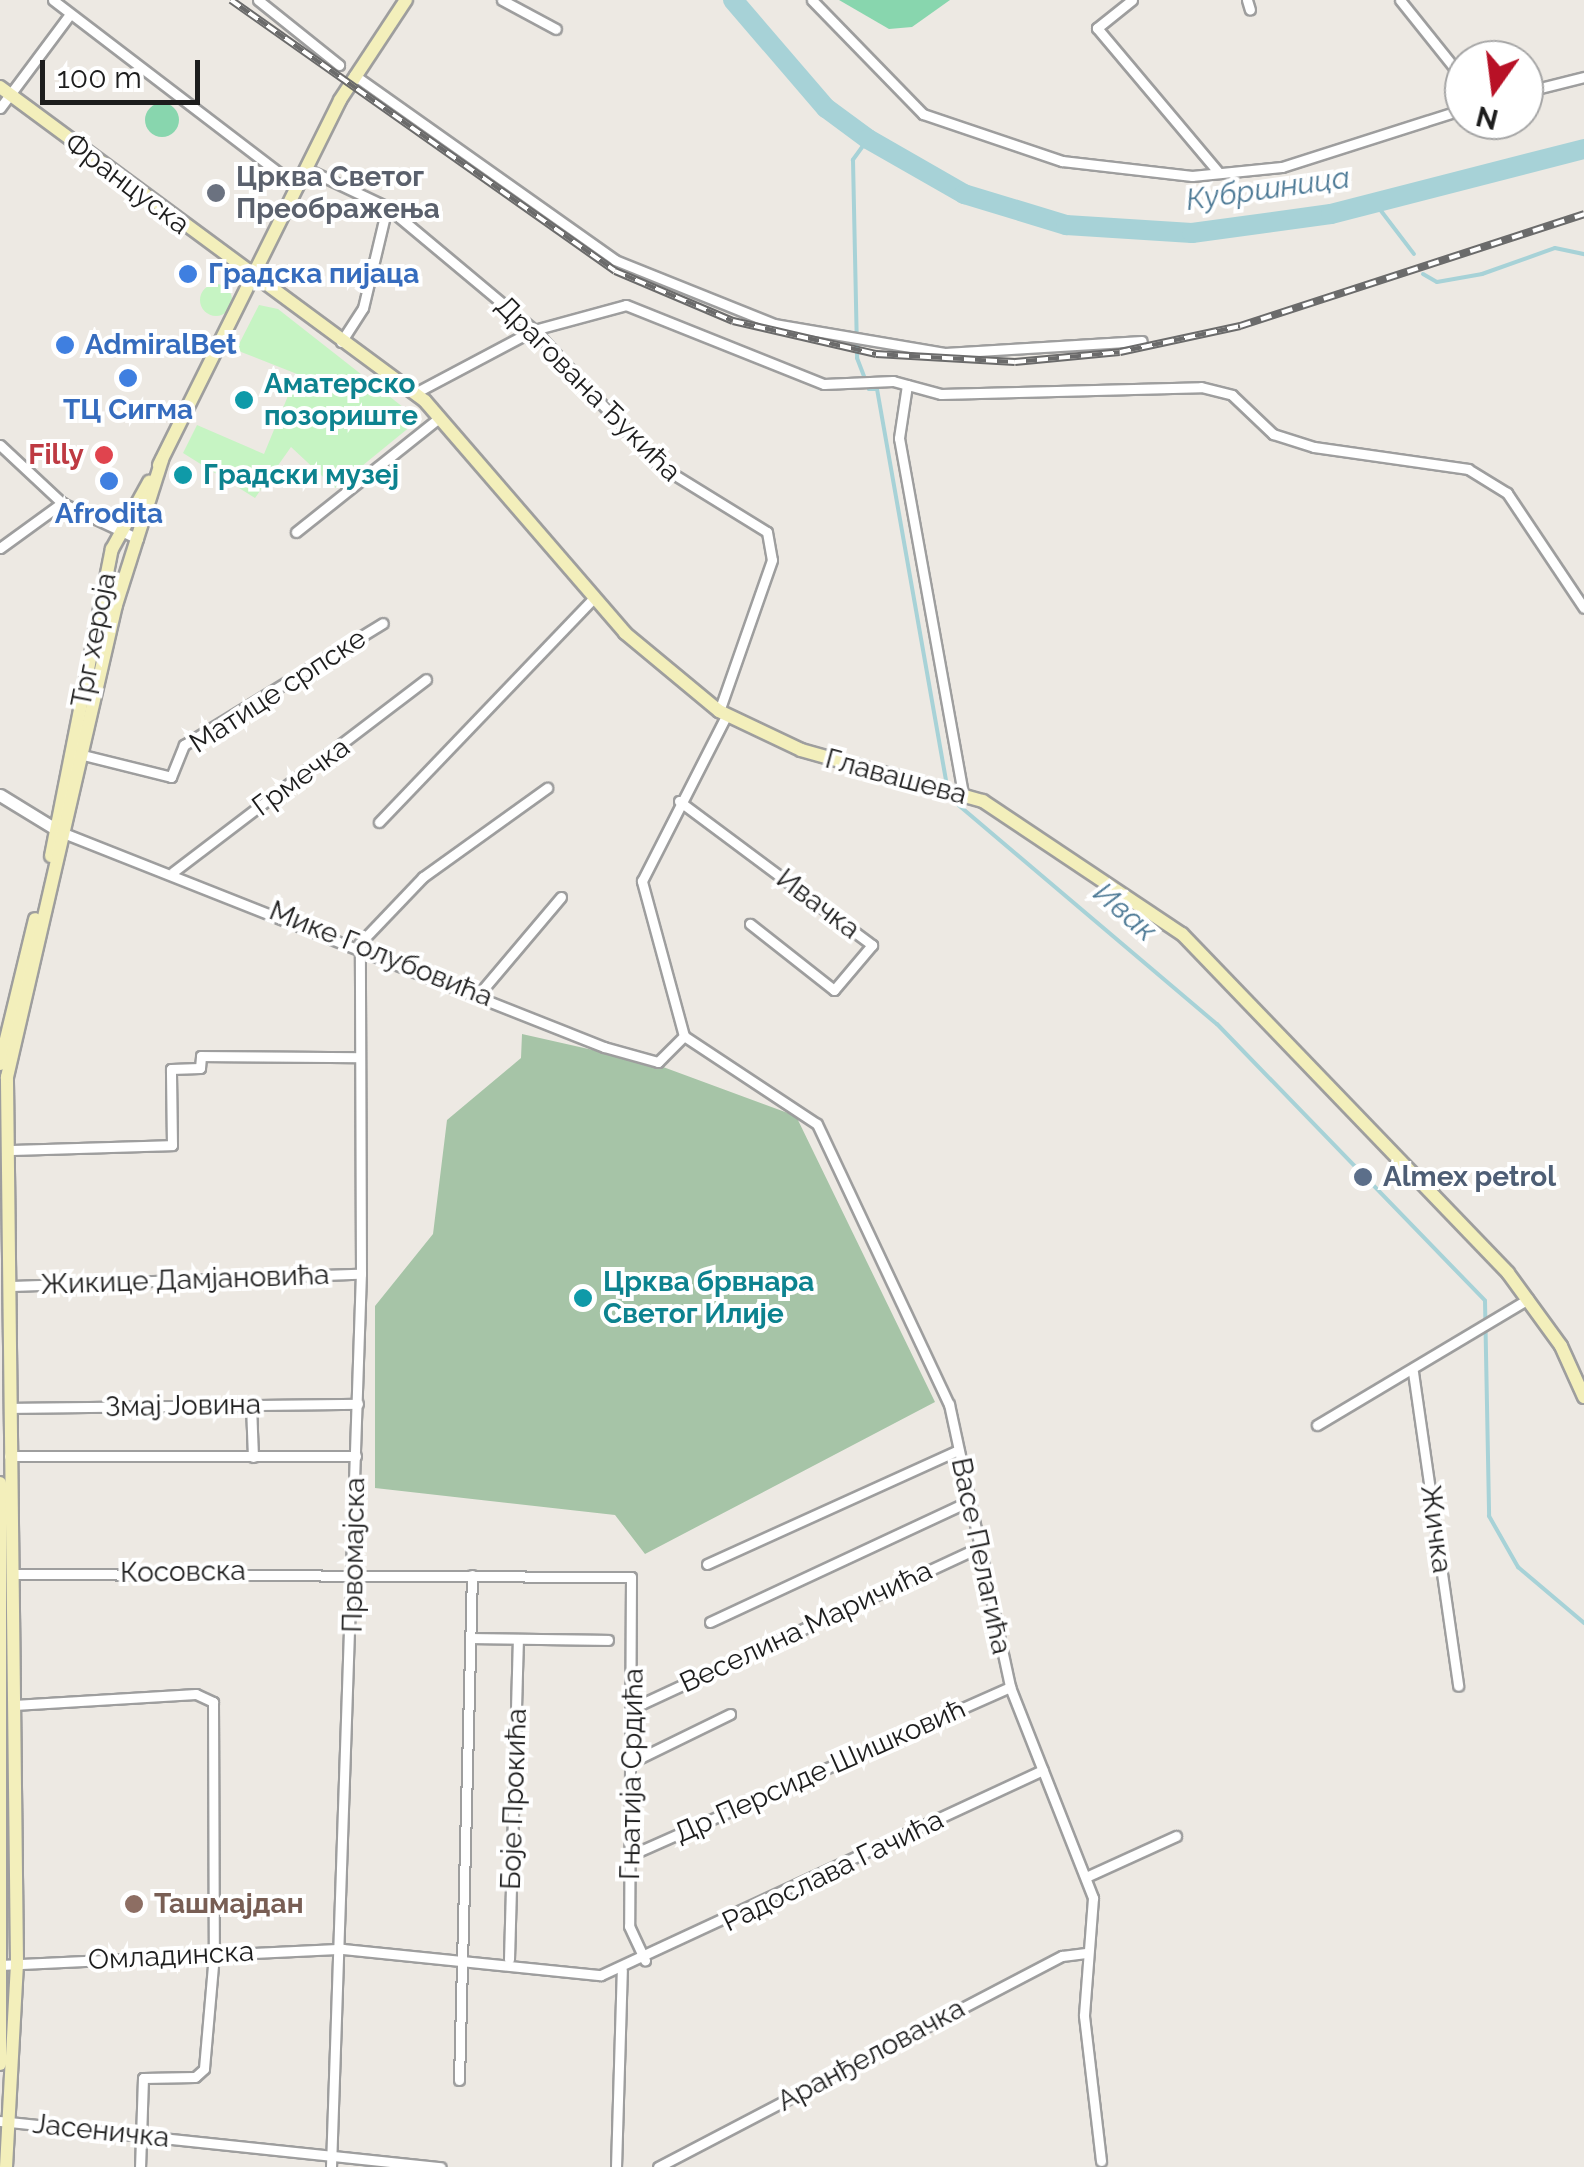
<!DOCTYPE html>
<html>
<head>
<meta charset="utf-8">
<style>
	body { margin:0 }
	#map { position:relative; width:1584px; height:2167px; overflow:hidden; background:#ede9e3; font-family:Raleway,sans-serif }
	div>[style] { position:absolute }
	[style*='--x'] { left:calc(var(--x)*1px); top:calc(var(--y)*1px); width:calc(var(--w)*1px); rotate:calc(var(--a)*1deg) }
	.cemetery>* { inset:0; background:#a6c4a7 }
	.park>* { inset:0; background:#c6f4c3 }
	.round { border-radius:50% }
	.pitch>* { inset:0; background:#88d6ae }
	.stream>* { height:4px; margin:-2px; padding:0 2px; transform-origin:2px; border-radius:2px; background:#a7d2d7 }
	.river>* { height:20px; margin:-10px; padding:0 10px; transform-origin:10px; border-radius:10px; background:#a7d2d7 }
	.roads { filter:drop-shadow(2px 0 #9e9e9e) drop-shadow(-2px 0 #9e9e9e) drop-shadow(0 2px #9e9e9e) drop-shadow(0 -2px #9e9e9e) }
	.minor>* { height:9px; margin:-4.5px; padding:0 4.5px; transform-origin:4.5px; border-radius:4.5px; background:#fff }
	.tertiary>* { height:11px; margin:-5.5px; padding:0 5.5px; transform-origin:5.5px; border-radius:5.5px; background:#fff }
	.secondary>* { height:12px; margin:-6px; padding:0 6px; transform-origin:6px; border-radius:6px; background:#f3efbb }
	.rail>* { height:8px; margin-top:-4px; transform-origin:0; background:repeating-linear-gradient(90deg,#fff 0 11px,#6b6b6b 0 22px); box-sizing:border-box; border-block:2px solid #6b6b6b }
	.dots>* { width:28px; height:28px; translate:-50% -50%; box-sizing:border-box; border:5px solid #fff; border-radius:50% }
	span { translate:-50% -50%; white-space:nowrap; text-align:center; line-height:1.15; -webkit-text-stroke:8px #fff; paint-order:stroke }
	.worship-label { font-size:28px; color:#5b616d; font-weight:700 }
	.left { translate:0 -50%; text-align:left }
	.street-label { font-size:28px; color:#1d1d1d }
	.shop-label { font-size:28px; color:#366cbe; font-weight:700 }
	.culture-label { font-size:28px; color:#0d838f; font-weight:700 }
	.health-label { font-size:28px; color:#be3a42; font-weight:700 }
	.right { translate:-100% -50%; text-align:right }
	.service-label { font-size:28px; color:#4e5e75; font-weight:700 }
	.education-label { font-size:28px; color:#785e54; font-weight:700 }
	.water-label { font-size:30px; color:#4c7995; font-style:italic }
	.north { position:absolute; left:1444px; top:40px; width:100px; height:100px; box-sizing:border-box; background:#fff; border:2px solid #a5a5a5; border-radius:50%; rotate:194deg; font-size:28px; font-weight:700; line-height:40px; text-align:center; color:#1d1d1d }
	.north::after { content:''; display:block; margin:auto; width:35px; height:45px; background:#b81126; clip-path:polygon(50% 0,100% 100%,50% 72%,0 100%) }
	.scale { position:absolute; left:40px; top:60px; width:160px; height:45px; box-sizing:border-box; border:5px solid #1d1d1d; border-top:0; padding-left:12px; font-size:30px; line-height:35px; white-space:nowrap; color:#1d1d1d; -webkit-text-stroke:8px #fff; paint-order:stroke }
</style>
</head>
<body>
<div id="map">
	<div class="cemetery">
		<i style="clip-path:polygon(522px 1034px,655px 1064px,796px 1116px,935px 1402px,645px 1554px,615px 1515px,375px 1488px,375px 1306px,433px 1234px,447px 1120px,521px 1058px)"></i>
	</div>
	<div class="park">
		<i class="round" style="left:200px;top:284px;width:32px;height:32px"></i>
		<i style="clip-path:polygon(259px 305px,278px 309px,408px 411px,411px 426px,335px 488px,291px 447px,255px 498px,183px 453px,197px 425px,264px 454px,297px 374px,236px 350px)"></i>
	</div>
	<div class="pitch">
		<i style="clip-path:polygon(839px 0,950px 0,912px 27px,889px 29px)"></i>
		<i class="round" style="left:145px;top:103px;width:34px;height:34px"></i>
	</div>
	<div class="stream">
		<i style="--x:868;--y:139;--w:26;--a:126"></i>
		<i style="--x:853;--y:160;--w:198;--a:88.8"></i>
		<i style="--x:857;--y:358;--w:33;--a:69"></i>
		<i style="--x:869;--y:389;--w:8;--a:0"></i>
		<i style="--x:877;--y:389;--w:414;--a:80"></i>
		<i style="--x:949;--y:797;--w:351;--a:40.3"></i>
		<i style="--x:1217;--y:1024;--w:385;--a:45.9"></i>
		<i style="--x:1485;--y:1301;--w:215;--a:88.9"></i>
		<i style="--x:1489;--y:1516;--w:59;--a:60.4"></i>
		<i style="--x:1518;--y:1567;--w:87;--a:40.3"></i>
		<i style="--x:1375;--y:203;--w:64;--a:52.6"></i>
		<i style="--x:1423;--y:274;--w:16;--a:30"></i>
		<i style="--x:1437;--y:282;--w:46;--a:-10.1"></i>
		<i style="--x:1482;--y:274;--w:77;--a:-19.6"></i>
		<i style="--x:1555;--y:248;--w:30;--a:12"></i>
	</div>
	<div class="river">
		<i style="--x:733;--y:0;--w:143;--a:49.3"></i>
		<i style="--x:826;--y:108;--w:52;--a:36.4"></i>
		<i style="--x:868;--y:139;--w:111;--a:29.8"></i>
		<i style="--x:964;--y:194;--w:107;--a:16.9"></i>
		<i style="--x:1066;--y:225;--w:126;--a:3.6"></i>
		<i style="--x:1192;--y:233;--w:140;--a:-7.8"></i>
		<i style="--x:1331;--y:214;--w:261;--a:-14.4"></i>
	</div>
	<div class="roads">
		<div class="minor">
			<i style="--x:53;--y:0;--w:308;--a:37.4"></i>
			<i style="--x:258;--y:0;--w:104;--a:38.7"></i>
			<i style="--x:502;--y:0;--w:61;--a:28.2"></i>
			<i style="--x:812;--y:0;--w:159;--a:45.8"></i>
			<i style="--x:923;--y:114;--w:147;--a:18.7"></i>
			<i style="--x:1062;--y:161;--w:131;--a:6.6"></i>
			<i style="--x:1192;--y:176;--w:90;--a:-5.7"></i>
			<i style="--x:1282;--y:167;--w:191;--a:-17.7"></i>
			<i style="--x:1132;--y:0;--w:45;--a:141.3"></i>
			<i style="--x:1097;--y:28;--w:189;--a:49.9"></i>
			<i style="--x:1247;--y:0;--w:10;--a:73"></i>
			<i style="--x:1400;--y:0;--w:102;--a:51.3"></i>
			<i style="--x:354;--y:75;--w:320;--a:35.3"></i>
			<i style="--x:615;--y:260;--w:171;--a:21.9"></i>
			<i style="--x:774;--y:324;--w:173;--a:9.6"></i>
			<i style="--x:945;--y:353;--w:197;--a:-3.5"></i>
			<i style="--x:1524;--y:92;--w:62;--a:-14"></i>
			<i style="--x:0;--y:108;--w:117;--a:-53.3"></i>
			<i style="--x:307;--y:169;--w:89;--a:25.4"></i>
			<i style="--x:387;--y:207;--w:192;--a:39.9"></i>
			<i style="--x:534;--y:330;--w:182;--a:47.5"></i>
			<i style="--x:657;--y:464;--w:129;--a:31.7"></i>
			<i style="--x:767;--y:532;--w:28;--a:80"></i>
			<i style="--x:772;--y:560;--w:160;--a:109.3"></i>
			<i style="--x:341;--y:342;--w:40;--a:-57.1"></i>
			<i style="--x:363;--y:308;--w:104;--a:-76.6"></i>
			<i style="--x:907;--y:385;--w:54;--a:98.6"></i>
			<i style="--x:899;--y:438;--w:360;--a:79.8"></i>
			<i style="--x:415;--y:393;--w:135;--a:-27.9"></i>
			<i style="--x:534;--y:330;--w:95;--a:-15.2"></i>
			<i style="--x:626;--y:305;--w:213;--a:21.8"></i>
			<i style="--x:824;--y:384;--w:69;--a:-2.5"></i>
			<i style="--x:893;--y:381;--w:50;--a:15.2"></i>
			<i style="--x:941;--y:394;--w:260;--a:-1.5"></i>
			<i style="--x:1201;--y:387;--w:32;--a:14"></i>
			<i style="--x:1232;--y:395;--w:57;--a:43.6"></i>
			<i style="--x:1273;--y:434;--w:43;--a:17.6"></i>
			<i style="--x:1314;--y:447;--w:156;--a:8.1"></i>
			<i style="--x:1468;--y:469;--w:46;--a:31.6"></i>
			<i style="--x:1507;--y:493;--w:138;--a:56.2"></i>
			<i style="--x:0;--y:445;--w:85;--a:43.1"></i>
			<i style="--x:62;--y:503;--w:84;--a:25.3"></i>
			<i style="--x:296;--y:532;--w:184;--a:-38.6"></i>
			<i style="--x:0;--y:548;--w:77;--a:-36"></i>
			<i style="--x:79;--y:754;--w:95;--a:14"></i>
			<i style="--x:171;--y:777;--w:35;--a:-68"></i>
			<i style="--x:184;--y:745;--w:233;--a:-31.5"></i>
			<i style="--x:679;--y:801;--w:241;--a:36.7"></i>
			<i style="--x:872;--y:945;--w:59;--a:130.2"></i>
			<i style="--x:834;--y:990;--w:107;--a:-141.8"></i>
			<i style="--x:379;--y:822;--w:309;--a:-46.2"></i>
			<i style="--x:66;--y:834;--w:579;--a:21.6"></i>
			<i style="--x:604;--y:1047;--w:56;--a:15.5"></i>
			<i style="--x:658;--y:1062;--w:37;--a:-45"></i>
			<i style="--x:173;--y:872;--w:318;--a:-37.3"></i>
			<i style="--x:479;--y:994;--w:127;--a:-49.8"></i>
			<i style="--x:684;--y:1036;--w:159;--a:33.5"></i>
			<i style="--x:817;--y:1124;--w:310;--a:64.8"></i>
			<i style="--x:949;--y:1404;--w:289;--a:77.8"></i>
			<i style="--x:1010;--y:1687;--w:227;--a:68.5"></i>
			<i style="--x:1093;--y:1898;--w:118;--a:94.4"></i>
			<i style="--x:1084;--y:2016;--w:146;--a:83.3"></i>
			<i style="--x:684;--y:1036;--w:161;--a:-105.2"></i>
			<i style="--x:642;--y:881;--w:185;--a:-63"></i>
			<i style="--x:8;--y:1150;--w:164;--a:-1.7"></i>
			<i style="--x:172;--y:1145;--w:76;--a:-90.8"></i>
			<i style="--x:171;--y:1069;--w:29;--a:-2"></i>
			<i style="--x:200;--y:1068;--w:12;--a:-85"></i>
			<i style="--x:201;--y:1056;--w:157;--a:0.4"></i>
			<i style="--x:9;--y:1286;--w:352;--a:-2"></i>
			<i style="--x:1413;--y:1372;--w:317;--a:81.8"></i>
			<i style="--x:251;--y:1405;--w:52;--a:87.8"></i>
			<i style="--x:9;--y:1408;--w:349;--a:-0.7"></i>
			<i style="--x:1317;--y:1425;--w:246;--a:-30.8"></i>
			<i style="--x:9;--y:1456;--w:347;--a:0"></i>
			<i style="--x:707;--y:1564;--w:276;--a:-24.4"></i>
			<i style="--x:12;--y:1574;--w:619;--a:0.28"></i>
			<i style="--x:631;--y:1577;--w:349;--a:90.3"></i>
			<i style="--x:629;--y:1926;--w:38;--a:65"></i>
			<i style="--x:710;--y:1622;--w:286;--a:-25"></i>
			<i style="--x:473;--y:1638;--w:135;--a:0.8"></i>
			<i style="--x:14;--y:1705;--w:182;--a:-3.5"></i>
			<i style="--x:196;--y:1694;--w:19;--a:25"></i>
			<i style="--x:213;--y:1702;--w:252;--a:89.8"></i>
			<i style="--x:214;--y:1954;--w:115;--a:95"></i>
			<i style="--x:204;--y:2069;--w:12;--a:138"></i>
			<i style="--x:195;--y:2077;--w:52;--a:178.9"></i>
			<i style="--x:143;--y:2078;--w:89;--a:91.9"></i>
			<i style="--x:635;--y:1707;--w:377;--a:-24.9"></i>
			<i style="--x:634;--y:1761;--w:107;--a:-26.1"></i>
			<i style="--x:631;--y:1855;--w:415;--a:-23.9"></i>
			<i style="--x:1086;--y:1877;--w:99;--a:-24.5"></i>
			<i style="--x:509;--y:1959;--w:319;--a:-88.4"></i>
			<i style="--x:0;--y:1965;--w:343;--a:-2.7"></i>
			<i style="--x:343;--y:1949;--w:259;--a:5.8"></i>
			<i style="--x:601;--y:1975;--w:487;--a:-24.9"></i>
			<i style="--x:459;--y:2080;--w:505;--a:-88.53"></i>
			<i style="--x:0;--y:2121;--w:443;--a:6"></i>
			<i style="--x:331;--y:2167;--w:894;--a:-88.08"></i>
			<i style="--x:361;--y:1274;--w:331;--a:-90.2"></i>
			<i style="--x:360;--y:943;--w:91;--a:-46.3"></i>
			<i style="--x:423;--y:877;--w:153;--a:-35.7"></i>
			<i style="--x:616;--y:2167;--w:197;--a:-88.3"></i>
			<i style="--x:658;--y:2167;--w:456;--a:-27.6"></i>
			<i style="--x:1062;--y:1956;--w:26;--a:-7"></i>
		</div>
		<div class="tertiary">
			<i style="--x:0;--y:795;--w:73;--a:31.5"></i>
		</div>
		<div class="secondary">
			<i style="--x:0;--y:87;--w:528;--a:36.46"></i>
			<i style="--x:425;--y:401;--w:306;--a:49.2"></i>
			<i style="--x:625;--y:633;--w:122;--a:39.7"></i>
			<i style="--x:719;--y:711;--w:91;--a:25.4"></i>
			<i style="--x:801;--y:750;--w:189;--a:15.7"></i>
			<i style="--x:983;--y:801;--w:239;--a:33.8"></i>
			<i style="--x:1182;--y:934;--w:470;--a:46.1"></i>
			<i style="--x:1508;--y:1273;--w:90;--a:54"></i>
			<i style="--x:1561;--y:1346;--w:56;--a:65.7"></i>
			<i style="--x:159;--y:465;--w:407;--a:-63.6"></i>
			<i style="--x:340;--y:100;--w:120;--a:-56.6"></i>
			<i style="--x:51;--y:856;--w:313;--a:-78.8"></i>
			<i style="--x:112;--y:549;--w:77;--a:-61.1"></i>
			<i style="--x:0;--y:1064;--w:149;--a:-76.4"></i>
			<i style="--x:0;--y:1483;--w:581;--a:90"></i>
			<i style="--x:6;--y:2167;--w:204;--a:-86.9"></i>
			<i style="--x:17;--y:1963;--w:886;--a:-90.65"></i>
			<i style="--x:7;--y:1077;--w:484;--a:-77"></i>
			<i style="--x:116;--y:605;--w:152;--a:-72.4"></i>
		</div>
	</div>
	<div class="rail">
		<i style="--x:231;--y:0;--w:470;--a:35.2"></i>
		<i style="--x:615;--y:271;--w:128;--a:23"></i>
		<i style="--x:733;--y:321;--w:147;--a:13"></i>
		<i style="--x:876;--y:354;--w:139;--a:3.3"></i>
		<i style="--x:1015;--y:362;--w:105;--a:-5.4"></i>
		<i style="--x:1120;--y:352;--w:123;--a:-12.2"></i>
		<i style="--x:1240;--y:326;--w:362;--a:-18"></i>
	</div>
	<div class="dots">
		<i style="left:216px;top:193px;background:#6b7280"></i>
		<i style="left:188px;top:274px;background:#3f7fe0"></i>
		<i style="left:65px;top:345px;background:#3f7fe0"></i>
		<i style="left:128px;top:378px;background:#3f7fe0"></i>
		<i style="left:244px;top:400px;background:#0f9aa8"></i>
		<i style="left:104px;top:455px;background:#e0444e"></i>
		<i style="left:183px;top:475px;background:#0f9aa8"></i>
		<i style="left:109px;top:481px;background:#3f7fe0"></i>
		<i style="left:1363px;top:1177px;background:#5c6f8a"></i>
		<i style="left:583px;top:1298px;background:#0f9aa8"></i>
		<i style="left:134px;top:1904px;background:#8d6e63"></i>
	</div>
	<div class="worship-label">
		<span class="left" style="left:236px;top:193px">Црква Светог<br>Преображења</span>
	</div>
	<div class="street-label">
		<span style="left:127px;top:184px;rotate:37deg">Француска</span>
		<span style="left:588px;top:389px;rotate:45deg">Драгована Ђукића</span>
		<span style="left:94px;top:640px;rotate:-79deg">Трг хероја</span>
		<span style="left:278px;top:691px;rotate:-33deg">Матице српске</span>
		<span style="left:301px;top:777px;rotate:-36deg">Грмечка</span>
		<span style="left:896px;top:777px;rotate:15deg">Главашева</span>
		<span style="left:818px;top:904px;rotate:37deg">Ивачка</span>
		<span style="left:381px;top:954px;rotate:22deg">Мике Голубовића</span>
		<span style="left:185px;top:1280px;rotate:-2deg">Жикице Дамјановића</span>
		<span style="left:183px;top:1406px;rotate:-1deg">Змај Јовина</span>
		<span style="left:1436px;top:1529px;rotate:82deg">Жичка</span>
		<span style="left:354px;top:1555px;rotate:-89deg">Првомајска</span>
		<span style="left:981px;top:1556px;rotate:78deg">Васе Пелагића</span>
		<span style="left:183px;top:1572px;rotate:-1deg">Косовска</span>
		<span style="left:806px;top:1627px;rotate:-25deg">Веселина Маричића</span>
		<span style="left:820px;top:1771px;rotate:-24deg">Др Персиде Шишковић</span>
		<span style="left:632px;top:1774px;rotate:-89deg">Гњатија Срдића</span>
		<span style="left:514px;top:1799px;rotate:-88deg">Боје Прокића</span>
		<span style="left:833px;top:1871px;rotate:-26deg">Радослава Гачића</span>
		<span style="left:171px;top:1956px;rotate:-3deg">Омладинска</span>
		<span style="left:871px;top:2055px;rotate:-28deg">Аранђеловачка</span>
		<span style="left:101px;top:2131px;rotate:6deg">Јасеничка</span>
	</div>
	<div class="shop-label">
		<span class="left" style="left:208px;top:274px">Градска пијаца</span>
		<span class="left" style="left:85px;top:345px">AdmiralBet</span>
		<span style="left:128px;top:410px">ТЦ Сигма</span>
		<span style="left:109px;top:514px">Afrodita</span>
	</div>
	<div class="culture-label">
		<span class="left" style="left:264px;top:400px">Аматерско<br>позориште</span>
		<span class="left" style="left:203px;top:475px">Градски музеј</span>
		<span class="left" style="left:603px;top:1298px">Црква брвнара<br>Светог Илије</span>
	</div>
	<div class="health-label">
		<span class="right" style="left:84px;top:455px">Filly</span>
	</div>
	<div class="service-label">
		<span class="left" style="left:1383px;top:1177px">Almex petrol</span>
	</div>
	<div class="education-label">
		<span class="left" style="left:154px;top:1904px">Ташмајдан</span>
	</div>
	<div class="water-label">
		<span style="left:1268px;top:189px;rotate:-8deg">Кубршница</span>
		<span style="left:1125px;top:912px;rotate:41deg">Ивак</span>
	</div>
	<div class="north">N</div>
	<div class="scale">100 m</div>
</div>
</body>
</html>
